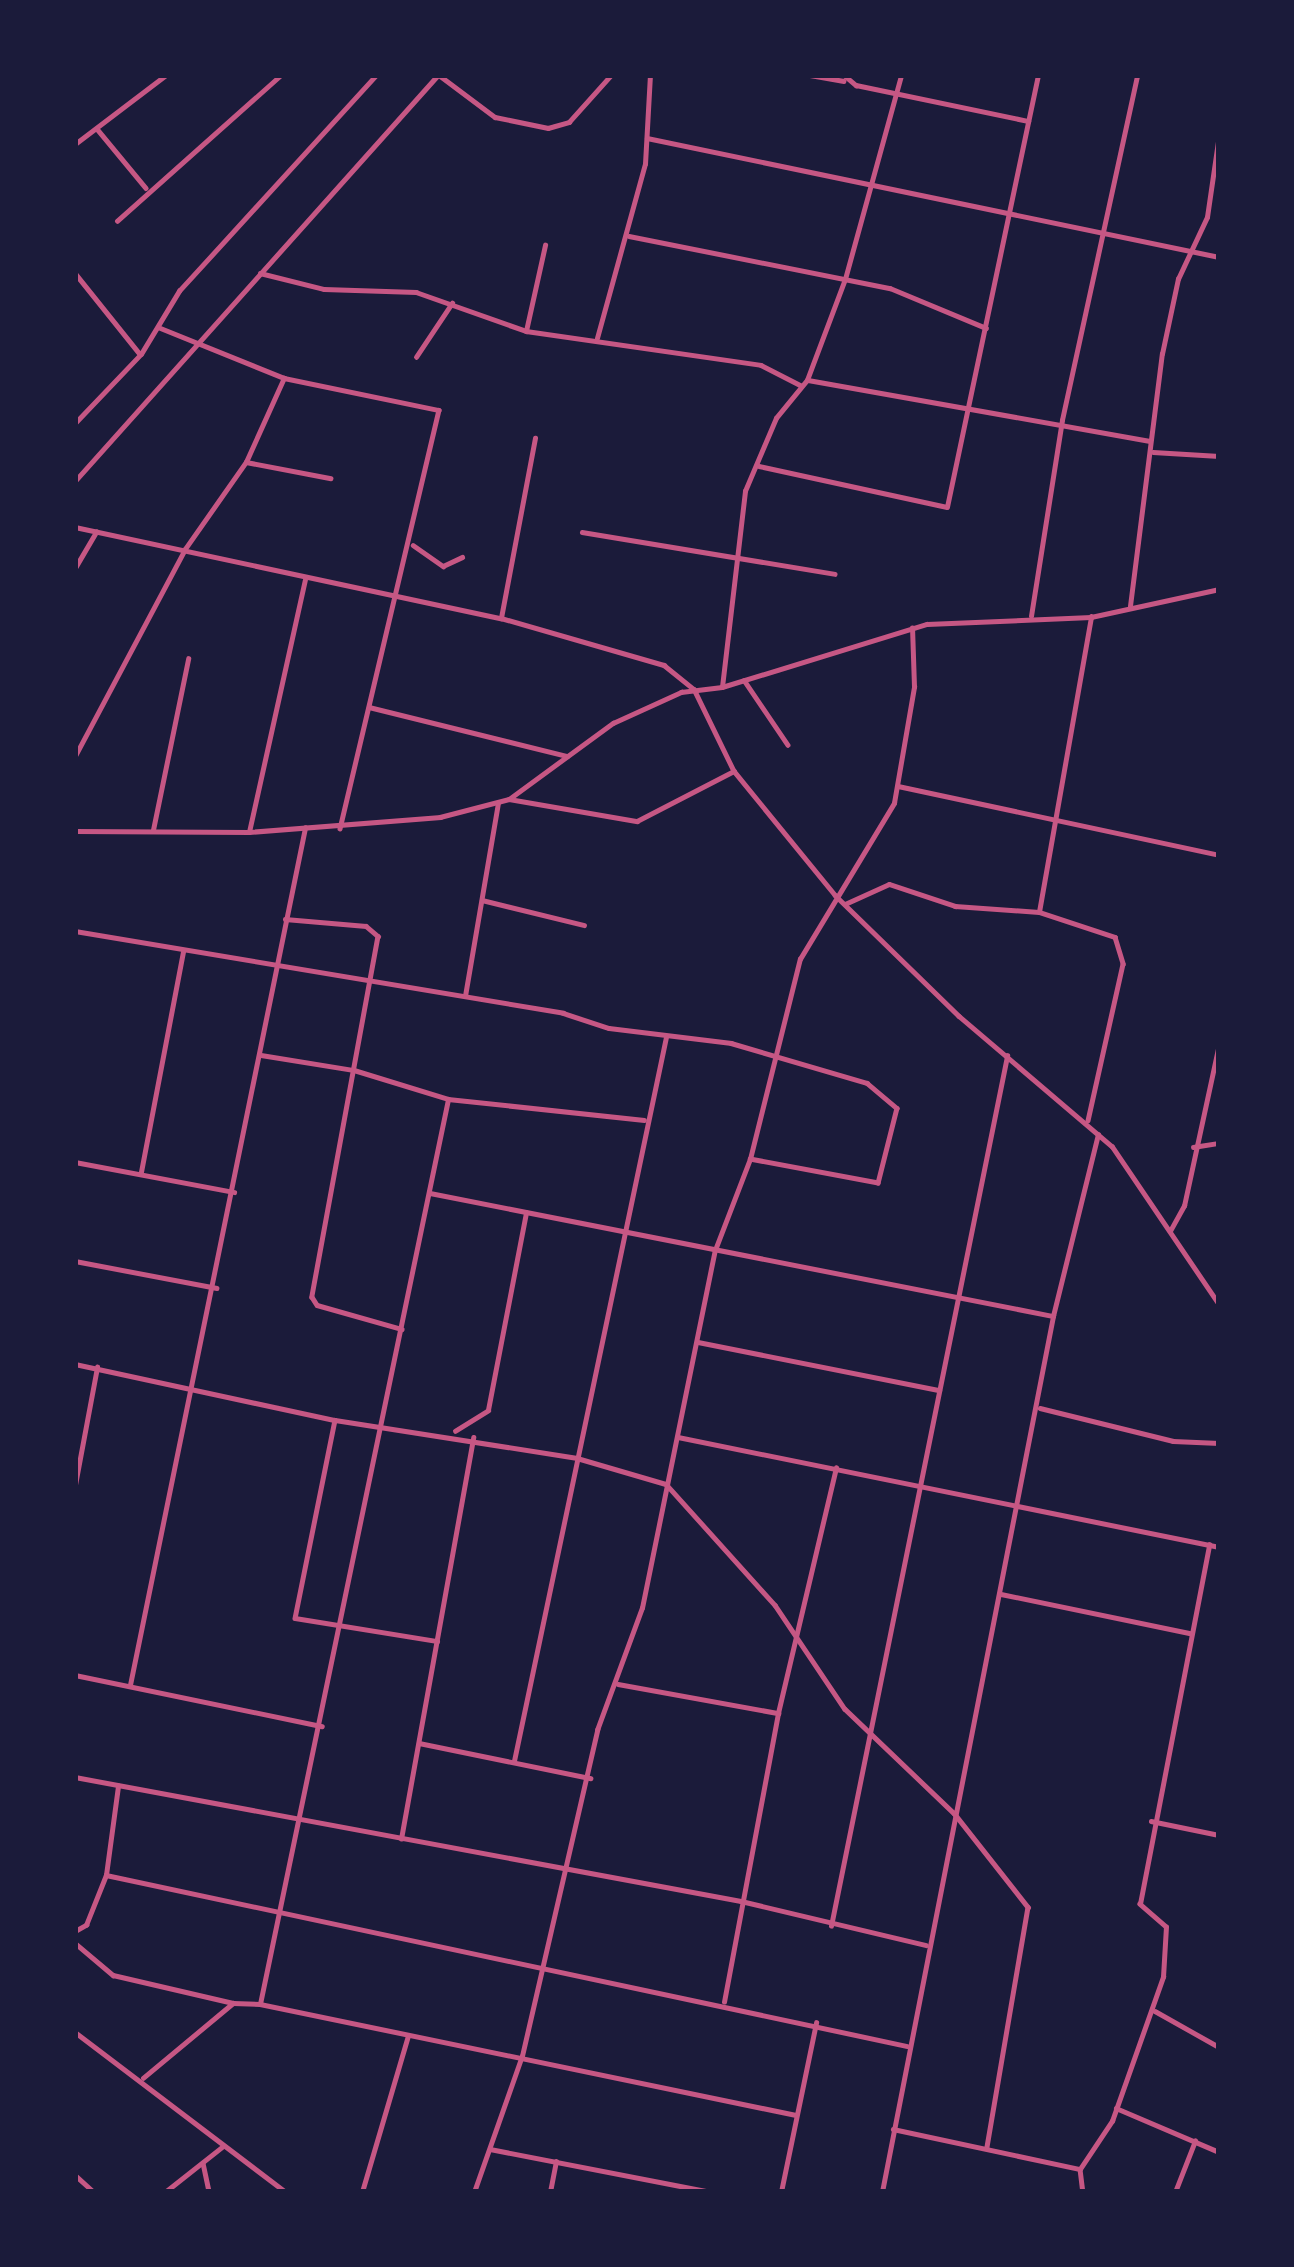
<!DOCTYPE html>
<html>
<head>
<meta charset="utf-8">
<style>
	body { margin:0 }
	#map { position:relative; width:1294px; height:2267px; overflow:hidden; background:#1b1b3a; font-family:"Nunito Sans",sans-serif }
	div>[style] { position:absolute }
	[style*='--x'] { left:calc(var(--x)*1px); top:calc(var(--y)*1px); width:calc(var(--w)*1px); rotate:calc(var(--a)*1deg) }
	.minor>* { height:4.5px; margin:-2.25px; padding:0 2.25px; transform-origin:2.25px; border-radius:2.25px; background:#c65784 }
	span { translate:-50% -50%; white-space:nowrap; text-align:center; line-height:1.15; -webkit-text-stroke:12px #1b1b3a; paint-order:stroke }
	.frame { position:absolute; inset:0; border:78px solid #1b1b3a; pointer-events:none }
</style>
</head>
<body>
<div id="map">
	<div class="minor">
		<i style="--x:439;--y:75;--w:70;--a:36.9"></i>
		<i style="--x:495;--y:117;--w:54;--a:11.7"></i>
		<i style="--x:548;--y:128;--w:22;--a:-16"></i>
		<i style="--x:569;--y:122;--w:63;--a:-48.2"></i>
		<i style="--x:810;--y:75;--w:34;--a:10"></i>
		<i style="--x:844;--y:75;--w:16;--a:40"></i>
		<i style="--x:856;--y:85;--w:176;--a:11.8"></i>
		<i style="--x:98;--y:130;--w:75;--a:50.4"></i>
		<i style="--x:647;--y:138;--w:584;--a:11.75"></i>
		<i style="--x:75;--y:144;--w:114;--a:-37.2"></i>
		<i style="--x:117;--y:221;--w:220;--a:-41.7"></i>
		<i style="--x:629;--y:236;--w:266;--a:11.3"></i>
		<i style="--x:890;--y:288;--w:104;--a:22.6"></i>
		<i style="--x:75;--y:273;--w:102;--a:51.3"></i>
		<i style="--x:260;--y:273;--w:66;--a:14"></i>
		<i style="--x:324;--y:289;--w:92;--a:1.9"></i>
		<i style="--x:416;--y:292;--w:117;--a:19.5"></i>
		<i style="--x:526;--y:331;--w:237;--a:8.2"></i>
		<i style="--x:761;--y:365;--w:44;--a:27.1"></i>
		<i style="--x:158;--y:327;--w:136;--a:22"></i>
		<i style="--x:284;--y:378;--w:158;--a:11.7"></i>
		<i style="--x:439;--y:410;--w:430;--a:103.3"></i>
		<i style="--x:526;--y:331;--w:88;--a:-77.5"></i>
		<i style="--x:597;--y:338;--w:180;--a:-74.6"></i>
		<i style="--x:645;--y:164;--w:89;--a:-86.8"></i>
		<i style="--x:416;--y:357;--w:65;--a:-56.3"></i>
		<i style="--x:808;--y:380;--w:347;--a:10.1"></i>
		<i style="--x:75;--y:423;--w:95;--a:-46.3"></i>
		<i style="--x:141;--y:354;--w:74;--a:-58.9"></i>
		<i style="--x:179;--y:291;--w:292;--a:-47.6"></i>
		<i style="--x:1153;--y:452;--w:66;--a:3.5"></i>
		<i style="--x:246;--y:462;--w:86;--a:10.8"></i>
		<i style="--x:759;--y:466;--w:192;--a:12.3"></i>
		<i style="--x:947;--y:507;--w:441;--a:-78.1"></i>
		<i style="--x:75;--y:481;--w:545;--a:-48.2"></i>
		<i style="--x:75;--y:527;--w:436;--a:12.1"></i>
		<i style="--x:501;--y:618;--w:170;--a:16.1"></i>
		<i style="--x:664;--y:665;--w:38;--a:39"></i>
		<i style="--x:694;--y:689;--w:91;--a:64"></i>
		<i style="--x:734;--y:771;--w:160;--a:50.8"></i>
		<i style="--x:835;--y:895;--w:173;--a:44.3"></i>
		<i style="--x:959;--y:1016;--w:201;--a:40.4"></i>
		<i style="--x:1112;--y:1146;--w:191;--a:55.9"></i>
		<i style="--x:582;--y:532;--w:256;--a:9.4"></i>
		<i style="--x:413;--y:545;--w:37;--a:35"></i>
		<i style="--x:443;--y:566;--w:21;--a:-25"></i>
		<i style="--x:75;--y:568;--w:42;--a:-59.7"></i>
		<i style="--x:1130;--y:606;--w:254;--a:-82.8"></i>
		<i style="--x:1162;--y:354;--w:77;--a:-78"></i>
		<i style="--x:1178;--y:279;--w:68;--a:-64.9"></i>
		<i style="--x:1207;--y:217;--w:83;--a:-81.7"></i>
		<i style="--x:1031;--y:616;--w:198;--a:-81"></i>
		<i style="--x:1062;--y:420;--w:353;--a:-77.7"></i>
		<i style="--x:501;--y:618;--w:183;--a:-79.3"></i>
		<i style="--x:744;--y:680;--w:78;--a:55.9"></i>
		<i style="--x:722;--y:687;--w:197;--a:-83.3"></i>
		<i style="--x:745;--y:491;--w:79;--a:-67"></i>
		<i style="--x:776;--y:418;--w:49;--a:-50.8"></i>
		<i style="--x:807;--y:380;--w:108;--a:-69.4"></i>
		<i style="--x:845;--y:279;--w:212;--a:-74.6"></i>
		<i style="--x:369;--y:707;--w:204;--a:13.9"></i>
		<i style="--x:75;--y:756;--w:234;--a:-62"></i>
		<i style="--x:185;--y:549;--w:106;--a:-55"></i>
		<i style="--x:246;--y:462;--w:92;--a:-65.7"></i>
		<i style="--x:898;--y:786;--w:328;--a:12.1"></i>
		<i style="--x:509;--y:799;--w:130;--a:9.8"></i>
		<i style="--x:637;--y:821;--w:109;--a:-27.3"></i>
		<i style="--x:153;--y:830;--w:175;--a:-78.4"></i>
		<i style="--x:75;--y:831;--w:174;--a:0.3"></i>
		<i style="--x:249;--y:832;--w:192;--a:-4.5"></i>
		<i style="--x:440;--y:817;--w:71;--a:-14.6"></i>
		<i style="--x:509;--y:799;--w:129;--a:-36.2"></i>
		<i style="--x:613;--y:723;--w:75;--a:-24.5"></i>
		<i style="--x:681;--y:692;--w:41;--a:-7"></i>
		<i style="--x:722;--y:687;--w:214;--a:-17.1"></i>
		<i style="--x:927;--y:624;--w:164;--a:-2.4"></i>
		<i style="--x:1091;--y:617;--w:131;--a:-12.3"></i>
		<i style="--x:249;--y:832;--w:258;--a:-77.5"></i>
		<i style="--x:482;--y:900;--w:105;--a:13.8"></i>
		<i style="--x:845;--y:904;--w:48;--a:-24.4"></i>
		<i style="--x:889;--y:884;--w:70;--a:18.4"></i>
		<i style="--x:955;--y:906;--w:84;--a:4.1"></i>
		<i style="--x:1039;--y:912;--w:80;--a:18.2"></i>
		<i style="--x:1115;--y:937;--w:28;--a:73"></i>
		<i style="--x:1123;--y:964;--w:160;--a:102.6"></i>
		<i style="--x:1039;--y:912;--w:300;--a:-80"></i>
		<i style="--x:285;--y:919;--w:81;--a:4.9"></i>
		<i style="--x:366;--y:926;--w:16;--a:40"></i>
		<i style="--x:378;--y:936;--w:367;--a:100.4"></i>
		<i style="--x:312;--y:1297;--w:9;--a:58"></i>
		<i style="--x:317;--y:1305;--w:88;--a:15.8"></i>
		<i style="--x:75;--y:931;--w:495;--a:9.5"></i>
		<i style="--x:563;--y:1013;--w:48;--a:18.1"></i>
		<i style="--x:609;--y:1028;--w:123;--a:7"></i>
		<i style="--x:731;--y:1043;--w:142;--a:16.4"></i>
		<i style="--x:867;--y:1083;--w:39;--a:40"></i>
		<i style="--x:897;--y:1108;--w:77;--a:104.2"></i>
		<i style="--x:878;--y:1183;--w:130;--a:-169.4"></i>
		<i style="--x:465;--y:996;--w:196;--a:-80.3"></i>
		<i style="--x:261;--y:1055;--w:94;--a:9.2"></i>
		<i style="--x:354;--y:1070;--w:98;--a:17.1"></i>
		<i style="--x:448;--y:1099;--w:197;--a:6.1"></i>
		<i style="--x:1193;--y:1147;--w:26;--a:-9"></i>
		<i style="--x:75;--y:1162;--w:162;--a:10.7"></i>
		<i style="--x:141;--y:1172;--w:225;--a:-79.2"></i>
		<i style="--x:430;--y:1193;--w:635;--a:11.17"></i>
		<i style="--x:1170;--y:1231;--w:29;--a:-61"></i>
		<i style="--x:1184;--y:1206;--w:166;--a:-77.8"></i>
		<i style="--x:75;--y:1261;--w:144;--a:10.8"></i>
		<i style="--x:698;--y:1342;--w:246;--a:11.3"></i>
		<i style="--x:75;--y:1364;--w:266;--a:12.2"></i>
		<i style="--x:335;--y:1420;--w:245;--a:8.9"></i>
		<i style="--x:577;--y:1458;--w:93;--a:16.3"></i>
		<i style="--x:666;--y:1484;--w:163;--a:48"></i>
		<i style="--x:775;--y:1605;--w:125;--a:56.1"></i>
		<i style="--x:845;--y:1709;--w:151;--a:43.7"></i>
		<i style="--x:954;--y:1813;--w:120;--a:51.8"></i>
		<i style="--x:1028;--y:1907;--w:243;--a:99.7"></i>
		<i style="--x:1040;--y:1408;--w:137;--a:13.9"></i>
		<i style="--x:1173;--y:1441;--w:46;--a:2.5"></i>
		<i style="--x:335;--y:1420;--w:202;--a:101.4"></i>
		<i style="--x:295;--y:1618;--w:144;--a:9.2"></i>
		<i style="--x:455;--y:1431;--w:39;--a:-32"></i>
		<i style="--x:488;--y:1410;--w:201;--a:-79.1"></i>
		<i style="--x:678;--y:1437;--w:552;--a:11.49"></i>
		<i style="--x:75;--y:1485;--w:120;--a:-79.4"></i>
		<i style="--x:1001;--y:1594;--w:193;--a:11.7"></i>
		<i style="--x:75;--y:1675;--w:252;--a:11.7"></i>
		<i style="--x:618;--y:1684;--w:163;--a:10.3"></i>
		<i style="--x:130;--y:1685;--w:875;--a:-78.46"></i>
		<i style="--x:419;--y:1743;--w:175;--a:11.6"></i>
		<i style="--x:514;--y:1761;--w:740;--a:-78.14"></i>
		<i style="--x:75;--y:1777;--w:677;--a:10.55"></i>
		<i style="--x:741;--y:1901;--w:190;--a:13.4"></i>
		<i style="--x:1151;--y:1821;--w:69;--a:11.6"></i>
		<i style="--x:401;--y:1839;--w:408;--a:-79.8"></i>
		<i style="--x:106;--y:1875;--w:819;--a:12.05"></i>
		<i style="--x:831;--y:1926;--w:888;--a:-78.56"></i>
		<i style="--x:75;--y:1931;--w:13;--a:-29"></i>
		<i style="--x:86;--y:1925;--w:54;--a:-68.2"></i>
		<i style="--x:106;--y:1875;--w:90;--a:-82.3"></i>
		<i style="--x:75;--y:1943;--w:50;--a:40.1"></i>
		<i style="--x:113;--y:1975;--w:123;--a:13.1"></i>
		<i style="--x:724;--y:2002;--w:294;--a:-79.4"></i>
		<i style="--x:778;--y:1713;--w:252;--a:-76.7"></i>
		<i style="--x:260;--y:2004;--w:924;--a:-78.26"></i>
		<i style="--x:1155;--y:2011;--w:73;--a:29.4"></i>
		<i style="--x:75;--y:2032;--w:265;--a:37.2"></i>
		<i style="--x:143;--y:2078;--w:117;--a:-39.8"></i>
		<i style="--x:233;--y:2003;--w:27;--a:2"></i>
		<i style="--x:260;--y:2004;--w:547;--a:11.7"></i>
		<i style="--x:1116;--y:2108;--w:112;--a:23.1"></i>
		<i style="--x:893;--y:2129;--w:191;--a:12.1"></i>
		<i style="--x:1080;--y:2169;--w:58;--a:-56.3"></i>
		<i style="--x:1112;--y:2121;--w:153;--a:-70.5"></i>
		<i style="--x:1163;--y:1977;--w:50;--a:-86.6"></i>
		<i style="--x:1166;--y:1927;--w:35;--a:-139"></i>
		<i style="--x:1140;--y:1904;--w:366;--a:-79.1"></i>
		<i style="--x:490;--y:2149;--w:226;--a:11"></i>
		<i style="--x:203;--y:2163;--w:30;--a:78"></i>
		<i style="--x:1080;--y:2169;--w:23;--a:83"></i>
		<i style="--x:75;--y:2175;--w:25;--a:42"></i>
		<i style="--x:165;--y:2192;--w:73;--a:-38.3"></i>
		<i style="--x:362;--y:2192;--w:163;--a:-73.6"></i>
		<i style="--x:474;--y:2192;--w:144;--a:-70.6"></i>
		<i style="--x:522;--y:2056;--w:335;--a:-77"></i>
		<i style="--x:597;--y:1730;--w:130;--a:-69.8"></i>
		<i style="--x:642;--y:1608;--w:365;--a:-78.5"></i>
		<i style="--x:715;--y:1250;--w:97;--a:-69"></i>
		<i style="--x:750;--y:1159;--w:206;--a:-76"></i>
		<i style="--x:800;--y:959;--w:182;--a:-58.9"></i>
		<i style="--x:894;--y:803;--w:118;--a:-80.2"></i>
		<i style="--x:914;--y:687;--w:59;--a:-91.9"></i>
		<i style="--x:550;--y:2192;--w:31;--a:-79"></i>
		<i style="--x:781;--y:2192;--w:173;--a:-78.3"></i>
		<i style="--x:882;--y:2192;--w:893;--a:-78.95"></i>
		<i style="--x:1053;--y:1316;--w:187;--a:-76.1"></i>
		<i style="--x:1175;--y:2192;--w:55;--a:-68.6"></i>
	</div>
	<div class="frame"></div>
</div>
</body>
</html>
